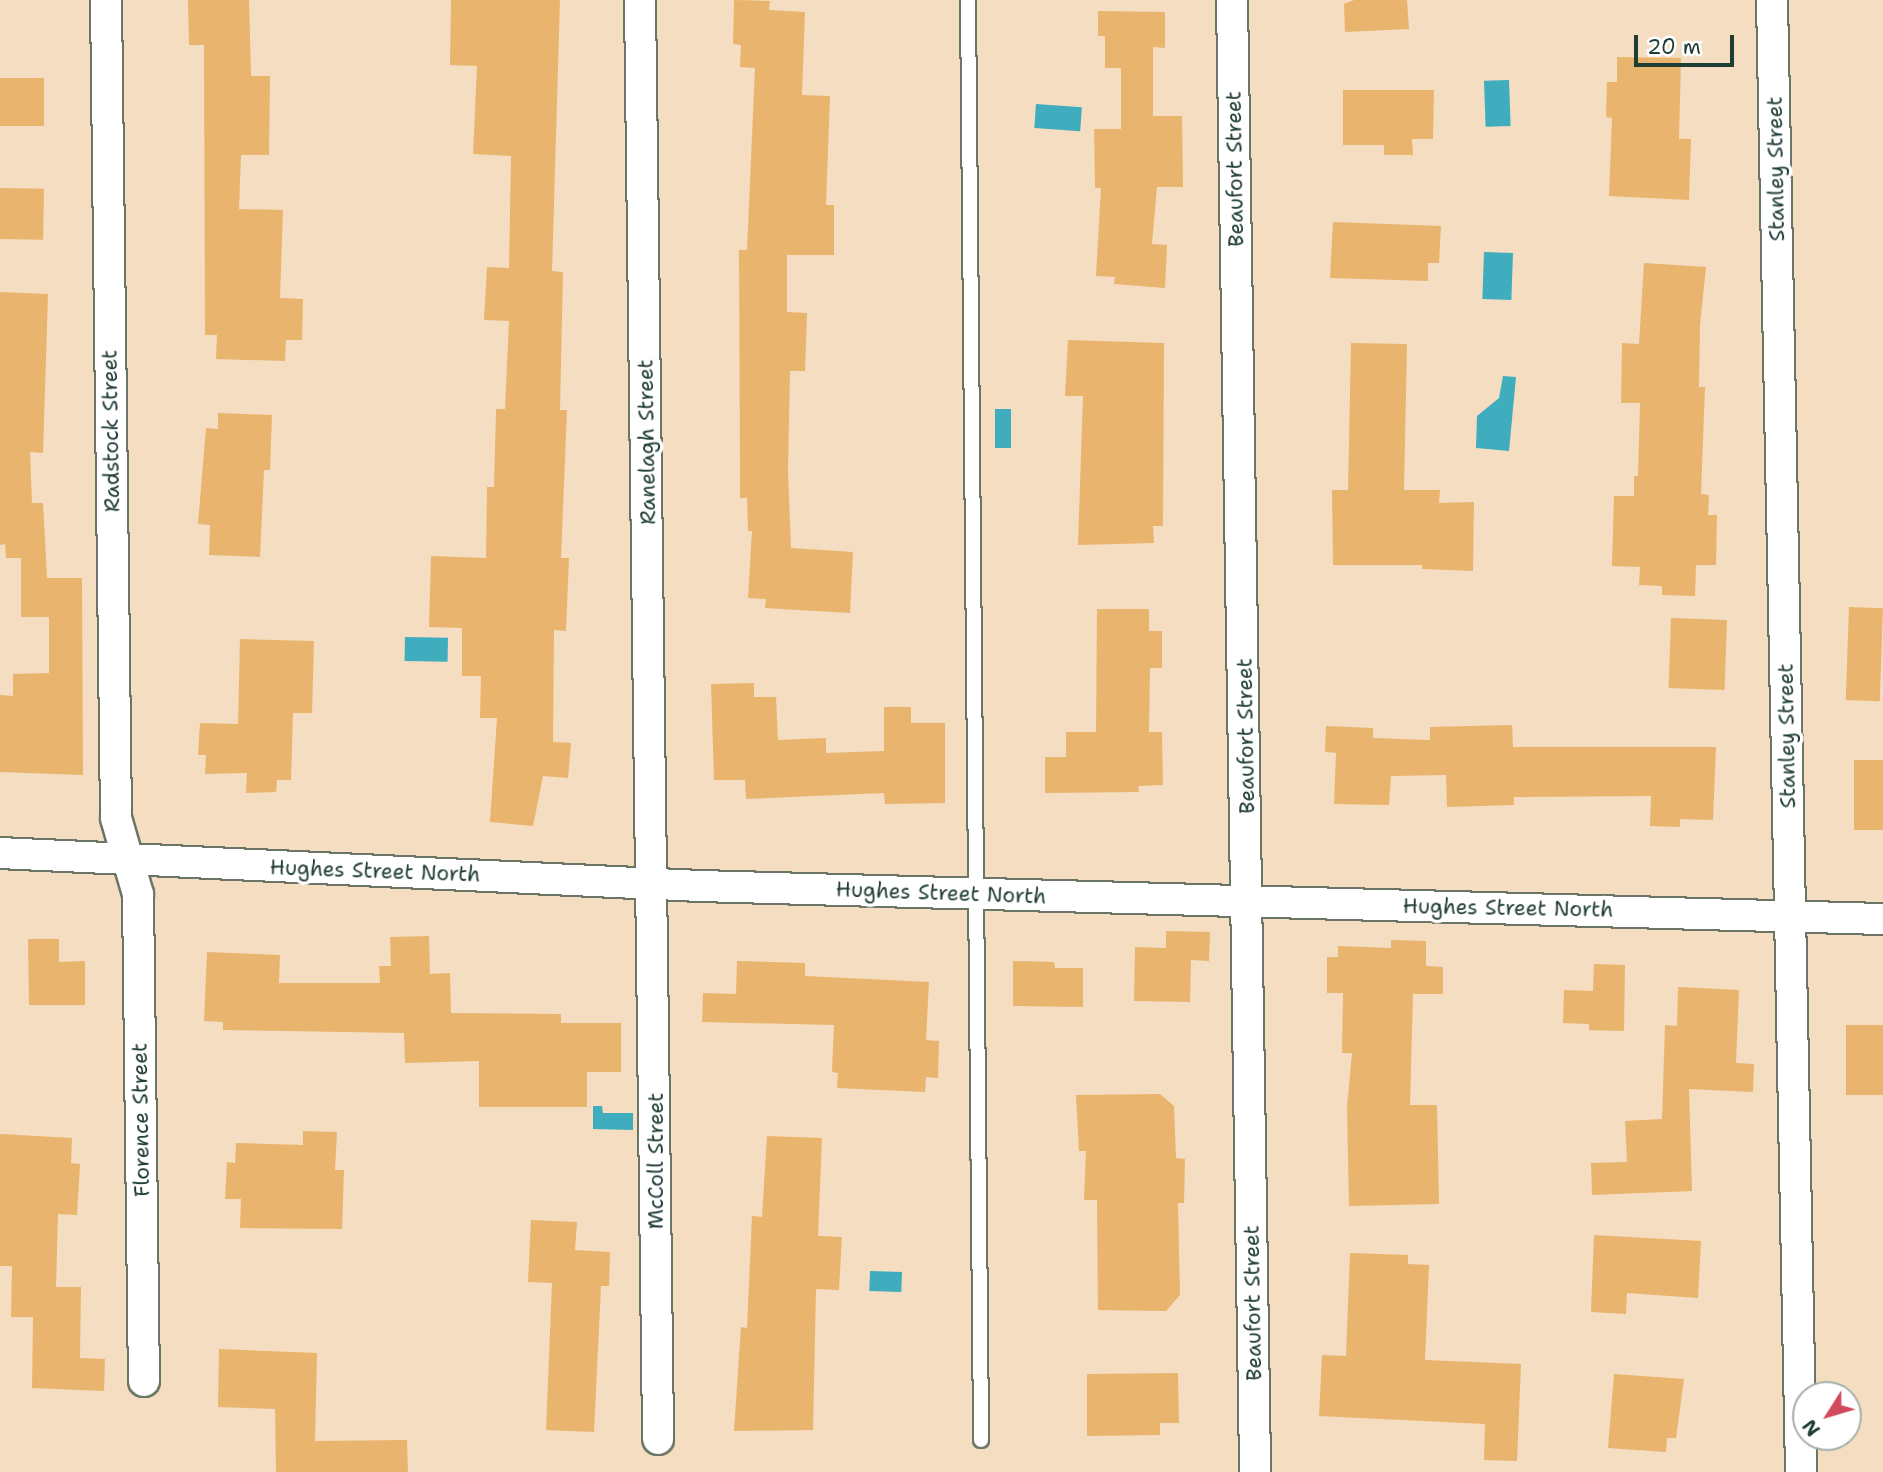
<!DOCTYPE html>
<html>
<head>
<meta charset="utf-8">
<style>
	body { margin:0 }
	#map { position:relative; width:1883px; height:1472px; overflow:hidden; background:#f4ddc0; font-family:"Shantell Sans",sans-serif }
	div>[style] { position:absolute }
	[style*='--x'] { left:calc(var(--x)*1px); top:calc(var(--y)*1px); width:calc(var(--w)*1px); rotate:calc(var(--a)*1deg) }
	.water>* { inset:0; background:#3fadbe; transform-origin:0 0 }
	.building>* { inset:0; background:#e9b46d; transform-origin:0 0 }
	.roads { filter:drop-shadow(2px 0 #6a7565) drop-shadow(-2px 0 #6a7565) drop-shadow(0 2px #6a7565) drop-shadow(0 -2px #6a7565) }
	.lane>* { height:14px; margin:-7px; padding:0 7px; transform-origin:7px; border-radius:7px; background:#fff }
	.street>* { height:30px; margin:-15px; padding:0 15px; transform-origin:15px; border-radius:15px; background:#fff }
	span { translate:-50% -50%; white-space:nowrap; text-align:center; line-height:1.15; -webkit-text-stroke:7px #fff; paint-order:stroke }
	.street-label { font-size:21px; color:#1f3d34 }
	.north { position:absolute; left:1792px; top:1381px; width:70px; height:70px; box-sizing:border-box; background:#fff; border:2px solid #a5b1ae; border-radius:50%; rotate:233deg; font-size:19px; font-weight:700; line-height:28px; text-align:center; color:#1f3d34 }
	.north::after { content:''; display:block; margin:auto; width:24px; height:32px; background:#d1495b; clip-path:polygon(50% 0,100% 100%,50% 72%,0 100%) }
	.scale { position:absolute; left:1634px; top:35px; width:100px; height:32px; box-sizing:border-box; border:4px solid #1f3d34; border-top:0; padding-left:9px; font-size:21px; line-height:24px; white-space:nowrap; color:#1f3d34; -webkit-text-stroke:5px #fff; paint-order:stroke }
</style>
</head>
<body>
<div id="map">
	<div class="water">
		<i style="left:1509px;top:80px;width:46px;height:25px;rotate:88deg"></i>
		<i style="left:1036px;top:104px;width:46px;height:24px;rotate:4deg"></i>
		<i style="left:1484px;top:252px;width:29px;height:47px;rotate:2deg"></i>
		<i style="clip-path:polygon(1503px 376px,1516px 377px,1509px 451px,1476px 448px,1477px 416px,1499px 398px)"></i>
		<i style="left:995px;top:409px;width:16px;height:39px"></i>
		<i style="left:405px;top:637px;width:43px;height:24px;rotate:1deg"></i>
		<i style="clip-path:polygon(593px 1106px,602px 1106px,603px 1113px,633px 1113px,633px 1130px,593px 1129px)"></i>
		<i style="left:870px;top:1271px;width:32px;height:20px;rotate:2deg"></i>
	</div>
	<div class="building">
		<i style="clip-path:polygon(188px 0,249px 0,251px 76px,270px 76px,269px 155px,241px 155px,239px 209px,283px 210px,280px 298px,303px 299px,302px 340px,286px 340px,285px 361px,216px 359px,217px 335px,205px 335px,204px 45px,189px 45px)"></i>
		<i style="clip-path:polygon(451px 0,560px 0,552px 271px,563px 272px,560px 410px,567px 410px,561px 558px,569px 558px,566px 631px,554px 630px,553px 742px,571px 743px,568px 778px,543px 776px,533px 826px,490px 822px,497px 718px,480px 718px,481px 676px,462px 676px,462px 628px,429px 627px,431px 556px,486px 558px,487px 487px,494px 487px,496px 409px,505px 409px,509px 321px,484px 320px,487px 267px,509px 268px,511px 156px,473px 154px,477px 66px,450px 65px)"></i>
		<i style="clip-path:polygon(734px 0,770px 1px,769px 10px,805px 12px,802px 95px,830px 96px,826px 205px,834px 205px,834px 255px,787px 255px,787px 312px,807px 313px,805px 371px,790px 371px,788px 471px,791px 548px,853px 552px,850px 613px,765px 608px,766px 599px,748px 598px,752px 531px,748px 531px,747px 498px,740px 498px,740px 472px,739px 250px,747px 250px,755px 68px,740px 67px,741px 45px,733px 44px)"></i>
		<i style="clip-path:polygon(1354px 0,1407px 0,1409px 29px,1345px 32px,1344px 4px)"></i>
		<i style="clip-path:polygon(1098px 11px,1165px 12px,1165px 48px,1153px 47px,1153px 116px,1182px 116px,1183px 187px,1157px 187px,1152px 244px,1167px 245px,1165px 288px,1114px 284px,1115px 277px,1096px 276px,1101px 188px,1095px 188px,1094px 129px,1121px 129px,1121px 68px,1105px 68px,1105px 36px,1098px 36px)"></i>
		<i style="clip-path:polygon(1617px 57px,1681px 58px,1679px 139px,1691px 139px,1689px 200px,1609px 196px,1612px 118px,1606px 117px,1607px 82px,1617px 82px)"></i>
		<i style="left:0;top:78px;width:44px;height:48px"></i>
		<i style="clip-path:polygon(1343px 90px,1434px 90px,1433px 139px,1412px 139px,1413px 155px,1384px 155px,1384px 145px,1343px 145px)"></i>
		<i style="left:0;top:188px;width:44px;height:51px;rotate:1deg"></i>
		<i style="clip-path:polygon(1333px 222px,1441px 226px,1439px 263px,1428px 263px,1428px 281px,1330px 278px)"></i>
		<i style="clip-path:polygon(1644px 263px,1706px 267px,1700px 325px,1699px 387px,1705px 387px,1701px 494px,1709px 495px,1708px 515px,1717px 515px,1716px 565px,1696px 565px,1695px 596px,1662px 595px,1662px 586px,1639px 585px,1640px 567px,1612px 566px,1614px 496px,1634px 496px,1634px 476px,1638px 476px,1640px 403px,1621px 403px,1622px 343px,1639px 344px)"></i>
		<i style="clip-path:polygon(0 292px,48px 294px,43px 453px,30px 452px,32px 503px,43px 503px,47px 578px,82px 578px,83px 775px,0 772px,0 695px,13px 696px,13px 674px,49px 673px,49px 617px,21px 617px,21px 558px,6px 558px,5px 544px,0 545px)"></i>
		<i style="clip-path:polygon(1068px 340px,1164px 343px,1163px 526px,1153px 526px,1154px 543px,1078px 545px,1083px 396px,1065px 396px)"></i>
		<i style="clip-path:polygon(1351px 343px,1407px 344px,1404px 490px,1440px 490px,1439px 503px,1474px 502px,1473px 571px,1422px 569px,1422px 565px,1333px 565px,1332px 490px,1348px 490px)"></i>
		<i style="clip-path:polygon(218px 413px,272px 415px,270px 470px,264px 470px,260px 557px,209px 555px,210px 525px,198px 524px,206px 428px,218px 429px)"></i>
		<i style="left:1849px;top:607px;width:34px;height:93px;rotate:2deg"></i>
		<i style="clip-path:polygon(1097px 609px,1149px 609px,1149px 631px,1162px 631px,1162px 668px,1150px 668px,1149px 732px,1162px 732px,1163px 785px,1138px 786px,1139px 792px,1045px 793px,1045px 757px,1066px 757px,1066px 732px,1096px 732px)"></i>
		<i style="left:1671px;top:618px;width:56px;height:70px;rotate:2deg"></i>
		<i style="clip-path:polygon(240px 639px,314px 641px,312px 713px,293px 713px,291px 780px,277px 780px,276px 792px,246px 793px,247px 773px,205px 774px,206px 755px,198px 755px,200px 723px,238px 724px)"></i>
		<i style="clip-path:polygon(754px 683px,754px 697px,776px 697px,778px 740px,826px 738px,826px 753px,884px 751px,884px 707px,911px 707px,911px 723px,945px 723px,945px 803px,885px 804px,884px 793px,746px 799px,745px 780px,714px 780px,711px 684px)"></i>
		<i style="clip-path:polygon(1512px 725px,1513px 747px,1716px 747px,1713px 820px,1680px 819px,1680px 827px,1650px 826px,1651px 796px,1514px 797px,1514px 805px,1447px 807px,1446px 775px,1391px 776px,1389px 805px,1334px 804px,1336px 753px,1325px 752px,1326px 726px,1373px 728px,1373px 738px,1430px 740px,1430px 727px)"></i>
		<i style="left:1854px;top:760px;width:29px;height:70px"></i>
		<i style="clip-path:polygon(1166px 931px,1210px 932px,1209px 961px,1191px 960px,1190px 1002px,1134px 1001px,1135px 947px,1166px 948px)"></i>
		<i style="clip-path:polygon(429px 936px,430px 974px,450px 973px,451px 1013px,561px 1014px,561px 1023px,621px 1023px,621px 1072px,587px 1072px,587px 1107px,479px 1107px,479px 1061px,405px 1063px,404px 1033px,223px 1030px,223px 1022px,204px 1021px,207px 952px,280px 955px,279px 983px,380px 983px,379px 966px,391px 966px,390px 937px)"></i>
		<i style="clip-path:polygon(28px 939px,59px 939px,59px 962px,85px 961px,85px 1005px,29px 1005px)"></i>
		<i style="clip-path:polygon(1391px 940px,1426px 941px,1426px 966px,1443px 967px,1443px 994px,1413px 994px,1410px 1105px,1437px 1105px,1439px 1204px,1349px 1206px,1347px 1107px,1352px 1053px,1342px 1053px,1343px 993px,1327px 993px,1327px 957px,1338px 957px,1338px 946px,1391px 948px)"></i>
		<i style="clip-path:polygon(737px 961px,805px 963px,805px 976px,929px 982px,926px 1040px,939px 1041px,938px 1078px,926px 1077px,925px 1092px,837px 1088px,838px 1073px,832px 1072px,834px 1025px,702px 1022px,703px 993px,736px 994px)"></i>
		<i style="clip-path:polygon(1013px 961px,1054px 962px,1055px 968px,1083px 968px,1083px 1007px,1013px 1006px)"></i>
		<i style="clip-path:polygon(1594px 964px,1625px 965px,1624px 1031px,1589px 1030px,1589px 1024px,1563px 1023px,1564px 990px,1593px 991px)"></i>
		<i style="clip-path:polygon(1678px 987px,1739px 990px,1736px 1063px,1754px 1064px,1753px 1092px,1689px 1089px,1692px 1191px,1592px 1195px,1591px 1163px,1627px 1162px,1625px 1121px,1662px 1119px,1665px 1025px,1677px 1026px)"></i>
		<i style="left:1883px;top:1025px;width:70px;height:37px;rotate:90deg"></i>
		<i style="clip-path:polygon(1160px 1094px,1174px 1106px,1176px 1158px,1185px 1159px,1184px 1203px,1178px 1203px,1180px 1295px,1166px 1311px,1098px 1310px,1097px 1200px,1084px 1200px,1086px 1151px,1079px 1151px,1076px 1095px)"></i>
		<i style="clip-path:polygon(303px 1131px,337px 1132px,335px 1170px,344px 1170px,342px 1229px,240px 1228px,241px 1199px,225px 1199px,227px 1162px,235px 1163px,236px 1143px,303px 1145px)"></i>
		<i style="clip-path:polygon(0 1134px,72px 1138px,71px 1163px,80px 1164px,77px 1215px,58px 1214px,56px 1287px,81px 1287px,80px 1358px,105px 1359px,104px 1391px,32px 1388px,33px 1317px,11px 1317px,12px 1266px,0 1266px)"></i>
		<i style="clip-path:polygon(767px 1136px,822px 1138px,818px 1236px,842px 1237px,839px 1290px,816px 1289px,813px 1430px,734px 1431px,741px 1327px,747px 1328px,752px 1216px,762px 1217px)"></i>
		<i style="clip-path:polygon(531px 1220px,577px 1222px,575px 1250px,610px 1252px,609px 1286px,601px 1286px,594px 1432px,546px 1430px,552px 1283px,528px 1282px)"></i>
		<i style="clip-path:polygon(1594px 1235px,1701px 1241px,1698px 1298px,1627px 1293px,1626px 1314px,1591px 1312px)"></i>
		<i style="clip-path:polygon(1350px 1253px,1408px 1255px,1408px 1264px,1429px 1265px,1425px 1360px,1521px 1364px,1517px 1461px,1484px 1460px,1485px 1424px,1319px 1416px,1322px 1355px,1346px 1356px)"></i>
		<i style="clip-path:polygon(219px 1349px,317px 1353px,315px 1441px,407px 1440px,408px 1472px,276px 1472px,275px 1409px,218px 1407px)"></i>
		<i style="clip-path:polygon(1178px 1373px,1179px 1423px,1160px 1423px,1160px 1435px,1087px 1436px,1087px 1374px)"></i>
		<i style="clip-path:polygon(1614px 1374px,1684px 1379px,1676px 1438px,1667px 1438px,1666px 1452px,1608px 1448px)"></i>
	</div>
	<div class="roads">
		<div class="lane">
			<i style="--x:968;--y:0;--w:1440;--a:89.48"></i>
		</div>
		<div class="street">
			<i style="--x:106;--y:0;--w:818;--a:89.3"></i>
			<i style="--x:116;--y:818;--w:79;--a:73.9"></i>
			<i style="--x:138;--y:894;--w:487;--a:89.3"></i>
			<i style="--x:640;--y:0;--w:1439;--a:89.28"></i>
			<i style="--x:1232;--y:0;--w:1472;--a:89.1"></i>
			<i style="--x:1772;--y:0;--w:1472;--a:88.87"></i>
			<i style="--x:0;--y:853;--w:701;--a:2.7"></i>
			<i style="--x:700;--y:886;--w:1183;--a:1.6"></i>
		</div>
	</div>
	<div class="street-label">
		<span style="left:1235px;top:169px;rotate:-91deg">Beaufort Street</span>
		<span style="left:1776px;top:169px;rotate:-91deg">Stanley Street</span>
		<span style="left:111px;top:431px;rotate:-91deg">Radstock Street</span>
		<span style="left:647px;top:442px;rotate:-91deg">Ranelagh Street</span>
		<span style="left:1246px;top:736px;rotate:-91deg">Beaufort Street</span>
		<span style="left:1787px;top:736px;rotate:-91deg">Stanley Street</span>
		<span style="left:375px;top:871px;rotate:2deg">Hughes Street North</span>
		<span style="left:941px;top:893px;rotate:2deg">Hughes Street North</span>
		<span style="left:1508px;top:908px;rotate:1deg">Hughes Street North</span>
		<span style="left:141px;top:1120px;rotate:-91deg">Florence Street</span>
		<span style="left:656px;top:1161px;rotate:-90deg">McColl Street</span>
		<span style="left:1253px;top:1303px;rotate:-91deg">Beaufort Street</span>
	</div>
	<div class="north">N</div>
	<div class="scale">20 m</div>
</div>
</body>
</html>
